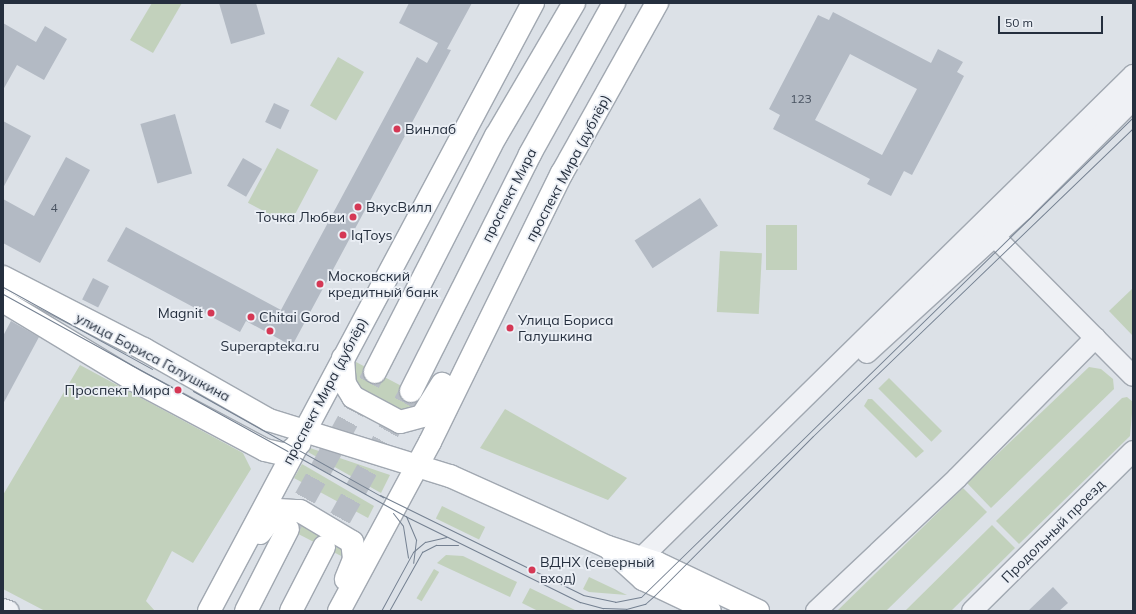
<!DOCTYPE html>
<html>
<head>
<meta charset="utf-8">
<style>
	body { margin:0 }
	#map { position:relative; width:1136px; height:614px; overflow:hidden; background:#dce1e7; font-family:Mulish,sans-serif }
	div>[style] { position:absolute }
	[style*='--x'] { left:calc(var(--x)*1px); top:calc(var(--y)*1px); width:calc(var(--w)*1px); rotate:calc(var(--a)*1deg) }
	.green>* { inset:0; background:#c2d1bc; transform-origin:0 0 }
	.building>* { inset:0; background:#b3bac4; transform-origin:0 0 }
	.major-tunnel>* { height:22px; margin-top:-11px; transform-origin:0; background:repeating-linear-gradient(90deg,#b7bdc5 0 22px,transparent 0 33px) }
	.roads { filter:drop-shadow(1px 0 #a1a8b1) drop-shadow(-1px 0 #a1a8b1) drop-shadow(0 1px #a1a8b1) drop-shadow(0 -1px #a1a8b1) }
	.minor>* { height:20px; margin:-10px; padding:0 10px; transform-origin:10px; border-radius:10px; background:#eff1f5 }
	.major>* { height:22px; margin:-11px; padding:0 11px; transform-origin:11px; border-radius:11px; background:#fff }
	.tram>* { height:1px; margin:-0.5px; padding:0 0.5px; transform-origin:0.5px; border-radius:0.5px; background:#748091 }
	.dots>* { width:11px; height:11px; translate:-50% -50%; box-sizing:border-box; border:2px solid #ebeff5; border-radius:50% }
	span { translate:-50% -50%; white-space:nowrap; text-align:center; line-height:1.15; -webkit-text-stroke:3.5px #ebeff5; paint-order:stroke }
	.number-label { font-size:12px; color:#485260 }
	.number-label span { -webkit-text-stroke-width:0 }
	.poi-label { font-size:14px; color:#252f3e }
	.left { translate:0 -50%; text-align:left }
	.right { translate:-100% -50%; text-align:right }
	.street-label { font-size:14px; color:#252f3e }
	.frame { position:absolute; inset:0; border:4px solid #252f3e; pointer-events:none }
	.scale { position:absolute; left:998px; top:16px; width:105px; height:18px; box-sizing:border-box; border:2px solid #252f3e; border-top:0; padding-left:5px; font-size:12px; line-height:14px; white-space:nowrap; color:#252f3e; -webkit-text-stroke:3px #ebeff5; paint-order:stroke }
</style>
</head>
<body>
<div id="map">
	<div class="green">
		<i style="clip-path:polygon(152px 3px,182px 3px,153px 53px,130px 40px)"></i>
		<i style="left:338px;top:57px;width:30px;height:56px;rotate:30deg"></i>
		<i style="left:277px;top:148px;width:47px;height:62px;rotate:28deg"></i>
		<i style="left:766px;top:225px;width:31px;height:45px"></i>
		<i style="left:720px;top:251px;width:42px;height:61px;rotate:3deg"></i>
		<i style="clip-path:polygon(1133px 288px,1133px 336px,1109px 311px)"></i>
		<i style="clip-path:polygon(356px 362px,411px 391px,429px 399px,407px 414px,356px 387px)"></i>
		<i style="clip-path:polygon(80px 365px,243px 453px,251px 469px,193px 563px,172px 551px,146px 601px,155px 611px,45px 611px,3px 589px,3px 495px)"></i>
		<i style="clip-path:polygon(1089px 367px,1101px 369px,1113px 379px,1114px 389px,991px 508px,967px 483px)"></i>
		<i style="left:889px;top:378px;width:75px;height:15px;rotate:45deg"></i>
		<i style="clip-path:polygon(1127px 397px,1133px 402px,1130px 436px,1019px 544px,996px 521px,1122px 398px)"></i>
		<i style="clip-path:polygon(868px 399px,872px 399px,924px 451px,916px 458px,864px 406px)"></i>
		<i style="clip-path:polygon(505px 409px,627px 478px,608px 500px,480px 448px)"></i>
		<i style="clip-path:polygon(310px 448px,390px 475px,381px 493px,308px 452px)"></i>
		<i style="clip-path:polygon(302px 464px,374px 506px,368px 518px,294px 478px)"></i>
		<i style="clip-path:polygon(963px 488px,987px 512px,886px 611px,837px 611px)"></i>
		<i style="left:442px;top:506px;width:48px;height:14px;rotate:26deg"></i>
		<i style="clip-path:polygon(280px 514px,343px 542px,347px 559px,273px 521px)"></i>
		<i style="clip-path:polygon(992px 525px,1015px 548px,951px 611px,905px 611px)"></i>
		<i style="clip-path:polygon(446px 555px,463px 556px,517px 582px,510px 597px,437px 563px)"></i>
		<i style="left:434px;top:569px;width:6px;height:34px;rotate:31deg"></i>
		<i style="clip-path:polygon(589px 577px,627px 595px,589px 592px,583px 589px)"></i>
		<i style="clip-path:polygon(530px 588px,577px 611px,538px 611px,522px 603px)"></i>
	</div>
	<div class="building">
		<i style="clip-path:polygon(219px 3px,256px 3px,265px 34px,231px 44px)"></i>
		<i style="clip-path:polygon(409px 3px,472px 3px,447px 49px,451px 50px,292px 346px,246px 321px,240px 332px,107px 261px,126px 227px,281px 310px,417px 57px,427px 63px,438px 43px,399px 23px)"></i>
		<i style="clip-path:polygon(evenodd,833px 12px,931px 63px,938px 49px,963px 62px,957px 72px,964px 76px,912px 175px,904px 171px,891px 196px,867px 184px,870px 179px,773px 129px,780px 115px,769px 109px,818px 15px,829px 20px,833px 12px,850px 54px,917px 89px,882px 155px,815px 120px,850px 54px)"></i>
		<i style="clip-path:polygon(3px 23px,36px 42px,45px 26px,67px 39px,44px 80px,17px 65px,3px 90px)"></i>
		<i style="left:274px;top:103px;width:17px;height:21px;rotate:25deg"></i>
		<i style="left:175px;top:114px;width:62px;height:36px;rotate:74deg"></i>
		<i style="clip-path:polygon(3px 121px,31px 136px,3px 188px)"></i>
		<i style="clip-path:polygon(66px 157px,90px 170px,40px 263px,3px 243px,3px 199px,34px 216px)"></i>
		<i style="left:243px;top:158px;width:22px;height:32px;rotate:30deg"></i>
		<i style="left:700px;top:198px;width:33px;height:78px;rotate:57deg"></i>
		<i style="left:93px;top:278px;width:18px;height:24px;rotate:27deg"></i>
		<i style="clip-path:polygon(11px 321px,39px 337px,3px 404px,3px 336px)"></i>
		<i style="clip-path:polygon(1053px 587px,1068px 603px,1059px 611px,1028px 611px)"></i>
	</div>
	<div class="major-tunnel">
		<i style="--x:289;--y:527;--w:177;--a:-61"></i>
		<i style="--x:324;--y:547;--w:179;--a:-60.9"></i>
	</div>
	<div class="roads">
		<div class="minor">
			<i style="--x:984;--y:226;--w:211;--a:45.2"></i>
			<i style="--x:867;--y:353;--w:212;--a:-42.5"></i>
			<i style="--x:1023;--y:210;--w:156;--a:-45"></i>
			<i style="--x:631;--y:568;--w:704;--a:-44.48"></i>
			<i style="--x:3;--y:609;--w:6;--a:18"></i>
			<i style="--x:816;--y:611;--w:194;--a:-43.3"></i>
			<i style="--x:957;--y:478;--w:197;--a:-45.4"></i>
			<i style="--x:972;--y:611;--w:227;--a:-44.8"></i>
		</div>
		<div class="major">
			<i style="--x:3;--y:277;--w:158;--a:27.1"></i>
			<i style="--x:144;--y:349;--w:144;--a:29.6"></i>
			<i style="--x:269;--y:420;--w:189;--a:17.2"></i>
			<i style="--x:450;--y:476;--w:173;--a:24.2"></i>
			<i style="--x:608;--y:547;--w:52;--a:18.1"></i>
			<i style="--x:657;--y:563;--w:112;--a:25.4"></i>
			<i style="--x:3;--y:301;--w:149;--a:31.2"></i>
			<i style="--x:130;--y:378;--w:153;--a:28.1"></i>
			<i style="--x:265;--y:450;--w:22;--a:13"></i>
			<i style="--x:286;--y:455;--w:18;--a:-41"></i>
			<i style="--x:343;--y:358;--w:26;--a:86"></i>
			<i style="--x:345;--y:384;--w:15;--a:58"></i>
			<i style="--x:353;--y:397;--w:53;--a:28"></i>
			<i style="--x:400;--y:422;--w:23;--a:-15"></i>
			<i style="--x:422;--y:416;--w:38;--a:-58"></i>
			<i style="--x:375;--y:372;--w:265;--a:-62.9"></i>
			<i style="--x:496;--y:136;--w:154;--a:-59.6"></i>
			<i style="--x:411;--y:391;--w:265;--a:-63.3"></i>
			<i style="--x:530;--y:154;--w:173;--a:-60.9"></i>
			<i style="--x:260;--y:533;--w:29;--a:-52"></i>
			<i style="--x:278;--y:510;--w:22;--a:3"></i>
			<i style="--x:300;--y:511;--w:61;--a:30.8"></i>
			<i style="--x:352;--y:542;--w:17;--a:83"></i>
			<i style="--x:354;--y:559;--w:22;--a:112"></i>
			<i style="--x:610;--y:549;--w:45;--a:42.3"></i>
			<i style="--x:643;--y:579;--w:74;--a:25.5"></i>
			<i style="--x:209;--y:611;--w:689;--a:-61.95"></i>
			<i style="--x:246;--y:611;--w:92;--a:-62.9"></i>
			<i style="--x:291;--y:611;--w:72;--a:-62.7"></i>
			<i style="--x:339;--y:611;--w:192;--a:-61.7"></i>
			<i style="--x:430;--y:442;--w:300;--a:-63.9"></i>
			<i style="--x:562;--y:173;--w:195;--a:-60.8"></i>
		</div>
	</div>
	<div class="tram">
		<i style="--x:3;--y:287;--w:170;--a:28.8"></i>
		<i style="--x:3;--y:294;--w:461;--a:28.9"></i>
		<i style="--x:407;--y:517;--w:193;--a:26.2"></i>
		<i style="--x:580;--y:602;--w:24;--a:15"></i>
		<i style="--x:603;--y:608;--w:23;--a:2"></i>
		<i style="--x:626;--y:609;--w:20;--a:-15"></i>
		<i style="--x:645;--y:604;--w:13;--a:-42"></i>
		<i style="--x:655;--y:595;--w:224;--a:-45.2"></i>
		<i style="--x:813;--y:436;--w:444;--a:-43.9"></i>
		<i style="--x:193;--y:391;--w:218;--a:29.2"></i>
		<i style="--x:380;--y:495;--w:226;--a:26.2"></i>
		<i style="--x:583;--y:595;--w:33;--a:12"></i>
		<i style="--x:615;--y:602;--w:26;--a:-11"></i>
		<i style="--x:641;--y:597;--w:687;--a:-44.29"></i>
		<i style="--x:393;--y:513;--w:16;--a:52"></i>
		<i style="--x:403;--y:526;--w:32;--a:81"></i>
		<i style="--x:406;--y:516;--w:26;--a:67"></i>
		<i style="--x:416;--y:540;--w:23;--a:97"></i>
		<i style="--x:381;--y:611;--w:67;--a:-61.5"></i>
		<i style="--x:413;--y:552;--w:16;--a:-40"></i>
		<i style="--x:425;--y:542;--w:22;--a:-13"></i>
		<i style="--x:389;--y:611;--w:68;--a:-60.8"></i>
		<i style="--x:422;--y:552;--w:16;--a:-27"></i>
		<i style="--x:436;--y:545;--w:22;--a:0"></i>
	</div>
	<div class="dots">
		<i style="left:397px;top:129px;background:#d53855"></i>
		<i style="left:358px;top:207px;background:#d53855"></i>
		<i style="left:353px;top:217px;background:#d53855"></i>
		<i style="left:343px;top:235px;background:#d53855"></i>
		<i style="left:320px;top:284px;background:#d53855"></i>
		<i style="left:211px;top:313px;background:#d53855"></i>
		<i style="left:251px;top:317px;background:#d53855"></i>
		<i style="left:510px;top:328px;background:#d53855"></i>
		<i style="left:270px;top:331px;background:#d53855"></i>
		<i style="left:178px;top:390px;background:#d53855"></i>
		<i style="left:532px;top:570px;background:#d53855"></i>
	</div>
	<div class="number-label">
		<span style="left:801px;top:99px">123</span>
		<span style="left:54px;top:208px">4</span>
	</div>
	<div class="poi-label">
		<span class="left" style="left:405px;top:129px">Винлаб</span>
		<span class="left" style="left:366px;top:207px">ВкусВилл</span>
		<span class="right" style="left:345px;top:217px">Точка Любви</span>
		<span class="left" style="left:351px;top:235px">IqToys</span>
		<span class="left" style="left:328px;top:284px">Московский<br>кредитный банк</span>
		<span class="right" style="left:203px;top:313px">Magnit</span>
		<span class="left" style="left:259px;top:317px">Chitai Gorod</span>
		<span class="left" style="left:518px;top:328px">Улица Бориса<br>Галушкина</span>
		<span style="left:270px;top:346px">Superapteka.ru</span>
		<span class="right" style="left:170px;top:390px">Проспект Мира</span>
		<span class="left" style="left:540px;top:570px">ВДНХ (северный<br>вход)</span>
	</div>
	<div class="street-label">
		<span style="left:568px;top:168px;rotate:-62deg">проспект Мира (дублёр)</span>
		<span style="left:509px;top:195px;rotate:-63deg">проспект Мира</span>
		<span style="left:153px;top:357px;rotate:28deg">улица Бориса Галушкина</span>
		<span style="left:325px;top:391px;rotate:-62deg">проспект Мира (дублёр)</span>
		<span style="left:1053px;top:531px;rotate:-45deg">Продольный проезд</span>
	</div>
	<div class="frame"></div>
	<div class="scale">50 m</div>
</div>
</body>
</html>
